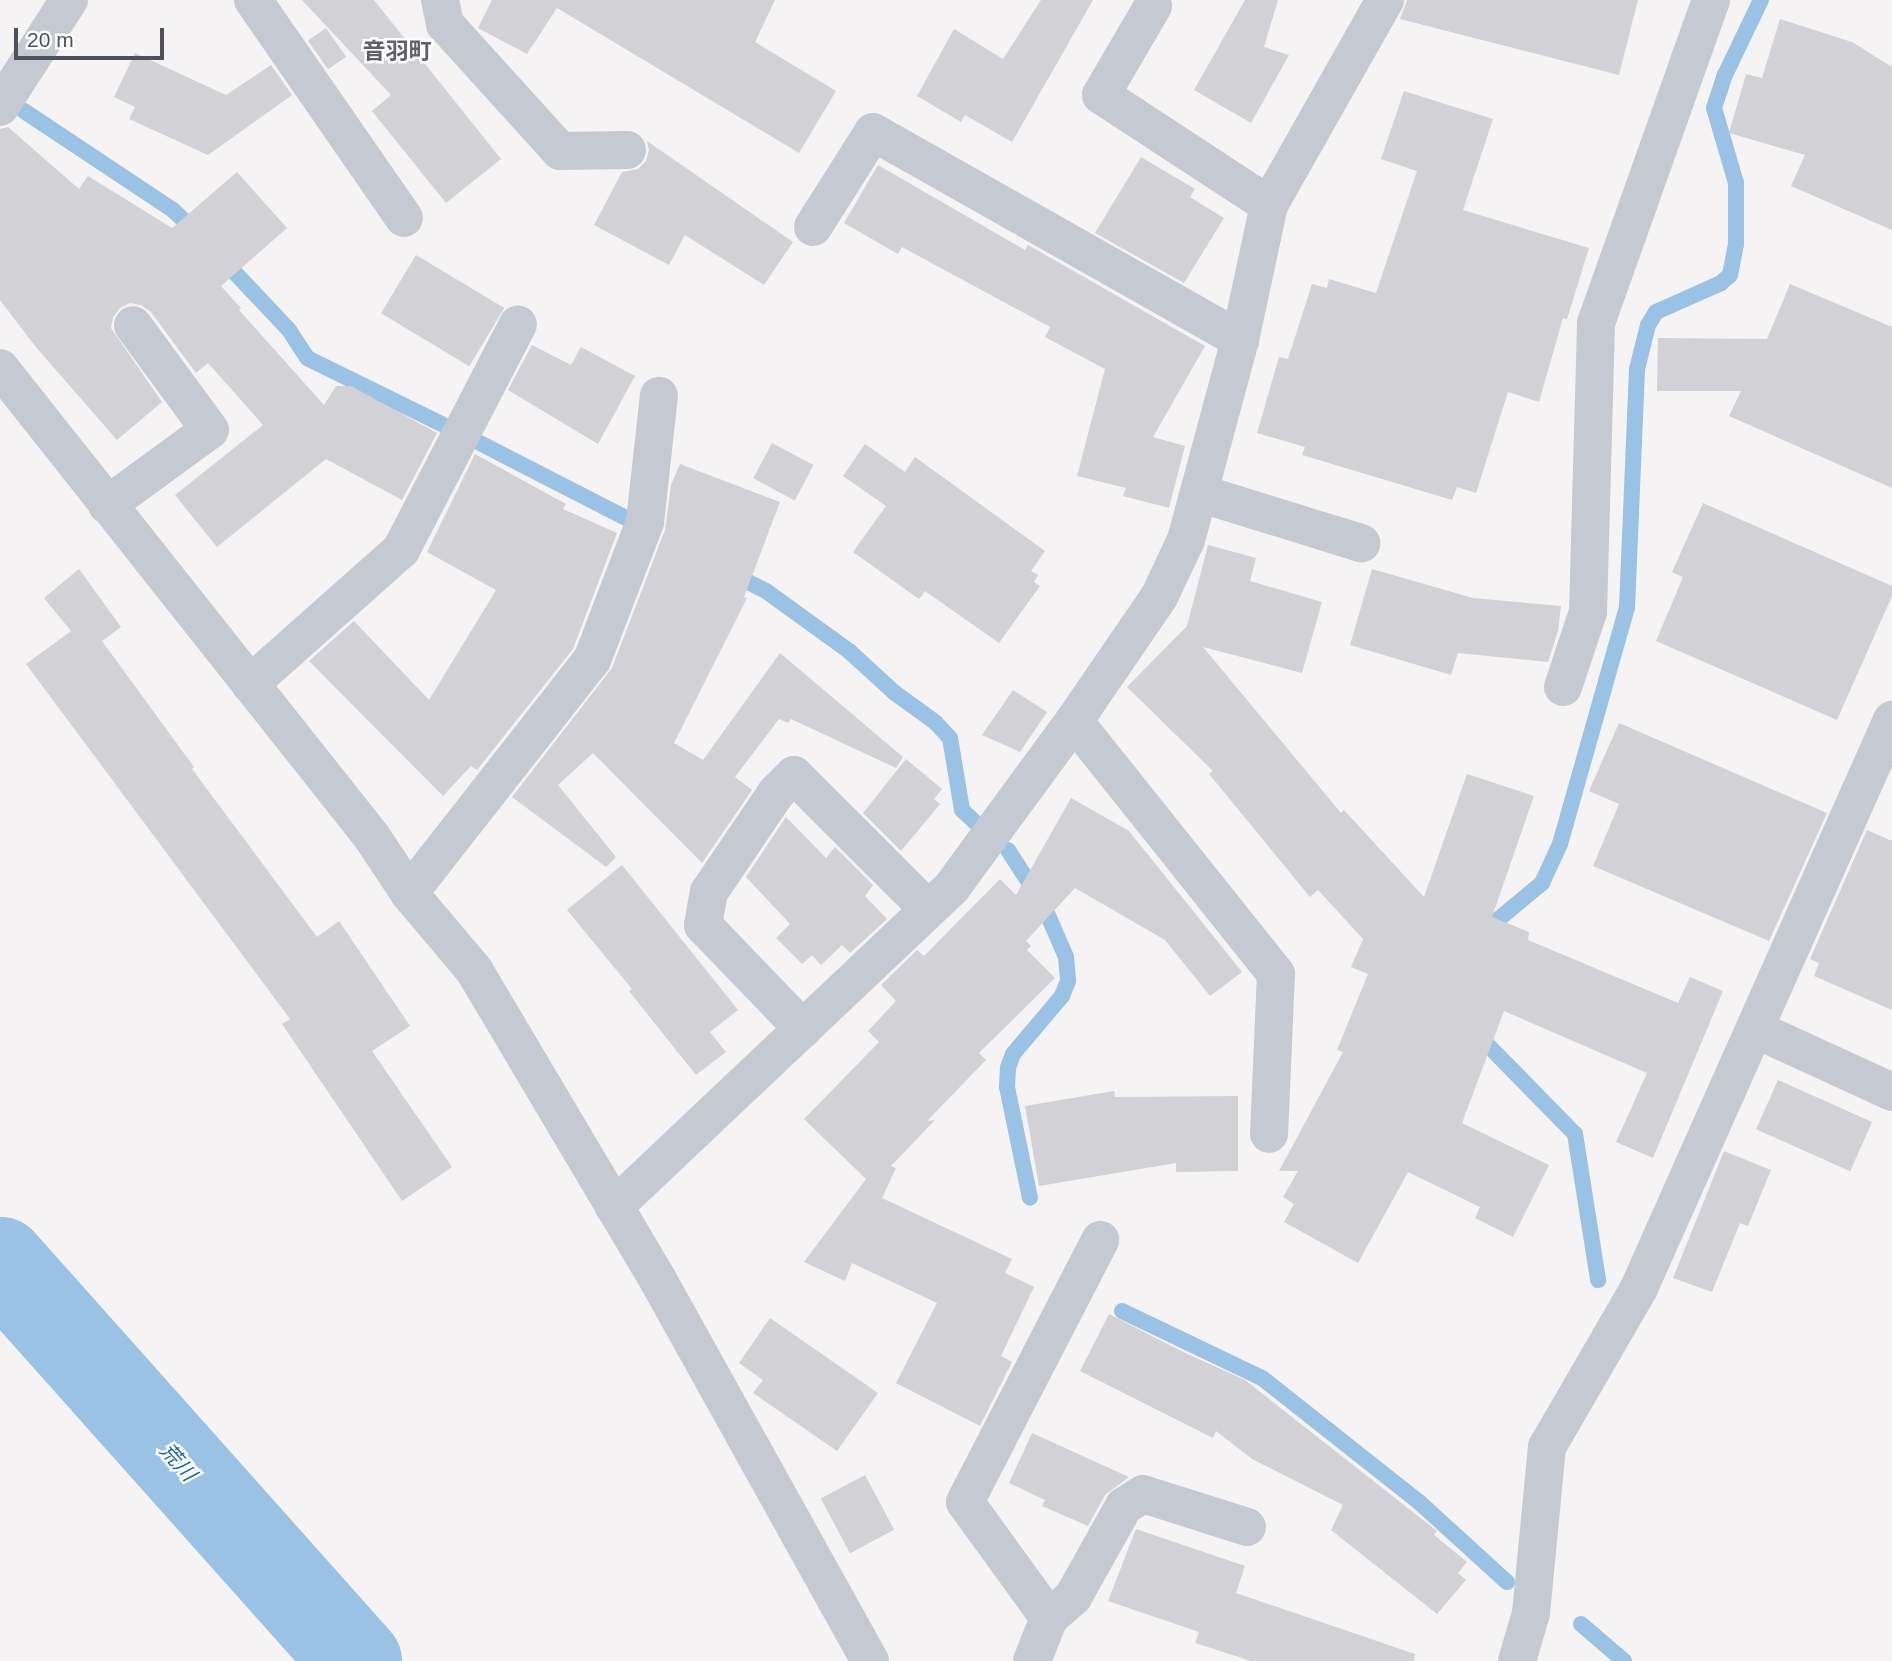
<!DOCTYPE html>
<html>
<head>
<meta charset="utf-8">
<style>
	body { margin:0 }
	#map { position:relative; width:1892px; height:1661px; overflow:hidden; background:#f5f3f3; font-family:Arial,"Noto Sans JP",sans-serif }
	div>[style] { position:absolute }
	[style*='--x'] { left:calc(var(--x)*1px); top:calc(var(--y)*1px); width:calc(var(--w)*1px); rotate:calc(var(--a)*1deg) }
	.stream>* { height:16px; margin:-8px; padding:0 8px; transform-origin:8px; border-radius:8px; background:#99c2e4 }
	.river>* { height:91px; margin:-45.5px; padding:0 45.5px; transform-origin:45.5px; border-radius:45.5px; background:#99c2e4 }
	.building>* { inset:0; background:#d1d1d6; transform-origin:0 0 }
	.minor>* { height:38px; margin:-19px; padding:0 19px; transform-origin:19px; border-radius:19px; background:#c5c9d2 }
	span { translate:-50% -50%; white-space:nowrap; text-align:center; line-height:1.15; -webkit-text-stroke:5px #fff; paint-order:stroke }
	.water-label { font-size:21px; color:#1c65a2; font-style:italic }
	.quarter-label { font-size:23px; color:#606167; font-weight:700 }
	.scale { position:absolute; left:14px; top:28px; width:150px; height:32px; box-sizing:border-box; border:4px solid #4c515e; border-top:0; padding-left:9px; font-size:21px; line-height:24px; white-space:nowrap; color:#4c515e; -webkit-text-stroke:5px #fff; paint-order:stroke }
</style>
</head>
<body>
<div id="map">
	<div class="stream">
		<i style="--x:24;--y:111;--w:179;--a:33.6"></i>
		<i style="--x:173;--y:210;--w:32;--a:44"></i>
		<i style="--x:221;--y:258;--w:99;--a:46.6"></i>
		<i style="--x:289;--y:330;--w:33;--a:57"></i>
		<i style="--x:307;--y:358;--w:153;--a:26.1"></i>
		<i style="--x:480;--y:443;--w:166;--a:27.2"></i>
		<i style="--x:730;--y:573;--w:40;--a:26.6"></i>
		<i style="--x:766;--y:591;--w:102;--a:35.9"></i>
		<i style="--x:849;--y:651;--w:62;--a:42.4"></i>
		<i style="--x:895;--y:693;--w:49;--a:35.9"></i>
		<i style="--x:935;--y:722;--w:22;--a:47"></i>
		<i style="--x:950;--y:738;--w:73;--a:80.5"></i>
		<i style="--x:962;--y:810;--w:22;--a:43"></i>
		<i style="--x:1008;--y:850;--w:64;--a:57.1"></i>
		<i style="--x:1043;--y:904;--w:58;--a:66.5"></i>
		<i style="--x:1066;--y:957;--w:24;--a:85"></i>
		<i style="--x:1068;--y:981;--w:16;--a:112"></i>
		<i style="--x:1062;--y:996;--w:76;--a:130.2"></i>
		<i style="--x:1013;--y:1054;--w:15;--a:110"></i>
		<i style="--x:1008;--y:1068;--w:19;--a:93"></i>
		<i style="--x:1007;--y:1087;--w:113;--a:78.3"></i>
		<i style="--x:1483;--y:932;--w:77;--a:-39.7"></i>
		<i style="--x:1542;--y:883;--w:43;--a:-65.2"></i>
		<i style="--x:1560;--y:844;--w:245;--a:-74.2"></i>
		<i style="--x:1627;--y:608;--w:239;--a:-87.6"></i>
		<i style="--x:1637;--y:369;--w:45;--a:-76"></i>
		<i style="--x:1648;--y:325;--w:15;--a:-58"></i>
		<i style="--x:1656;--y:312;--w:71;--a:-24"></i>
		<i style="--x:1721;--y:283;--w:12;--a:-42"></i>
		<i style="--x:1730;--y:275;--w:32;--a:-79"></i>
		<i style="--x:1736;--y:244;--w:61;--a:-90"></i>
		<i style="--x:1736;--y:183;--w:78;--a:-106.3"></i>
		<i style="--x:1714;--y:108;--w:35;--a:-72"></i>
		<i style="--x:1725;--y:75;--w:83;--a:-64.4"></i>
		<i style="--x:1477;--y:1034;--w:140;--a:45.6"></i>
		<i style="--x:1575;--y:1134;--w:148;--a:81"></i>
		<i style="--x:1122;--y:1311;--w:155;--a:25.6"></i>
		<i style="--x:1262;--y:1378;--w:200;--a:38.3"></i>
		<i style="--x:1419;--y:1502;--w:119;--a:42.3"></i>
		<i style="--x:1581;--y:1624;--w:57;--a:40.7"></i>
	</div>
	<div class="river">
		<i style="--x:0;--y:1262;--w:535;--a:48.26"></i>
	</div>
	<div class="building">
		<i style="clip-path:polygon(302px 0,374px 0,501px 159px,446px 203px,372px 111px,391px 95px)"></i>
		<i style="clip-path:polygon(492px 0,775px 0,755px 42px,836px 91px,799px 153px,557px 8px,527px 54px,478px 28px)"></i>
		<i style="clip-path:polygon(1041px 0,1093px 0,1012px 142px,965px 115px,961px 122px,917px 96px,954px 29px,1003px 59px)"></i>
		<i style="clip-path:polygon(1245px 0,1278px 0,1264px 47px,1289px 55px,1251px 123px,1194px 90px)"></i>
		<i style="clip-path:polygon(1407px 0,1638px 0,1619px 75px,1400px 19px)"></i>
		<i style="clip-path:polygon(1780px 19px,1852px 42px,1892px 67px,1892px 230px,1791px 186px,1805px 155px,1729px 133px,1746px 74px,1762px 78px)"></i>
		<i style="left:326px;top:28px;width:35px;height:22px;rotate:55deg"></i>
		<i style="clip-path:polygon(135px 53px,226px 95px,271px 65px,292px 95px,208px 155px,129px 119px,135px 107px,114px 97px)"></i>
		<i style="clip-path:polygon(1404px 91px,1493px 119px,1463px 210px,1589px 248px,1567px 319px,1563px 318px,1539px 402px,1508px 392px,1476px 493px,1457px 487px,1452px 500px,1302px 455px,1305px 447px,1257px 433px,1279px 357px,1288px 359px,1312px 284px,1327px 288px,1329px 279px,1376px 293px,1417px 171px,1381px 159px)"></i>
		<i style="clip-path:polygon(8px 127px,79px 189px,88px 176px,172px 228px,237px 172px,287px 228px,221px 286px,241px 308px,239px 310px,324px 405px,336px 386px,351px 386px,437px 433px,402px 500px,326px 459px,217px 547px,175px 495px,263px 425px,208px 363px,196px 373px,151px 312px,141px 305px,130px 303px,120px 308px,113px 317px,111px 328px,162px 402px,117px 440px,35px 346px,0 300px,0 129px)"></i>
		<i style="clip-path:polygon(647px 141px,793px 242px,764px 285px,685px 235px,669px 265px,594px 225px,622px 172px,638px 169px,646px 161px,649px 150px)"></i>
		<i style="clip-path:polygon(1141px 157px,1195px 189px,1190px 197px,1224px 218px,1184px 283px,1095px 233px)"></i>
		<i style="clip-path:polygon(878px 165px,1025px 250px,1028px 245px,1205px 346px,1153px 437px,1185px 446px,1169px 508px,1123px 496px,1126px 488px,1077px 476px,1105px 369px,1045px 337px,1050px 327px,902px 247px,898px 254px,844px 223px)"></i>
		<i style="left:416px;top:255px;width:103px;height:68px;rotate:31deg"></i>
		<i style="clip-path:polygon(1790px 284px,1892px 327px,1892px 488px,1729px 416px,1741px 391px,1657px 391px,1658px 338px,1767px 339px)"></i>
		<i style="clip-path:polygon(532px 345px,571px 365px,581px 347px,635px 376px,598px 444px,508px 390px)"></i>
		<i style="left:772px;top:443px;width:47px;height:40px;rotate:28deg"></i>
		<i style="clip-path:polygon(865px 444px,905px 472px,915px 457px,1045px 551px,1031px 571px,1038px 575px,1034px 582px,1040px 586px,999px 643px,925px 591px,919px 599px,853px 552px,886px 506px,843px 476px)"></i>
		<i style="clip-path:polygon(475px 454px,566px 504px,563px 509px,617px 533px,573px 649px,477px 770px,471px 766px,443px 796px,309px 661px,354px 621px,429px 700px,496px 590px,427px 552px)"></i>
		<i style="clip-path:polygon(680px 464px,780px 502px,744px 597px,747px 598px,674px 743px,703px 760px,780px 653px,903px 757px,896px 768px,791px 719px,788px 723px,779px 719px,735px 777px,752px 790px,702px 863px,593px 753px,558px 785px,616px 857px,606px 867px,512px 797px,612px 668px,665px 530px,671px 485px)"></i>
		<i style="clip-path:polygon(1703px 503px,1892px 586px,1892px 596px,1837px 720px,1656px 641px,1683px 577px,1672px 572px)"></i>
		<i style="clip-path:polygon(1208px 545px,1256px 558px,1250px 581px,1322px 602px,1302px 673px,1203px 647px,1341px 813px,1344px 810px,1424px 897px,1467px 774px,1534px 796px,1492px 917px,1529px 932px,1528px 940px,1678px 1003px,1690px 977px,1723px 991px,1653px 1158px,1616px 1142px,1647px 1073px,1504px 1011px,1462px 1123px,1549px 1165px,1513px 1237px,1475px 1218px,1480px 1207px,1408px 1172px,1358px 1263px,1284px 1222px,1294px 1204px,1283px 1197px,1298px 1171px,1279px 1171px,1343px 1052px,1337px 1050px,1368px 974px,1351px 967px,1363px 939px,1318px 890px,1310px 897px,1209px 774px,1213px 771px,1127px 687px,1187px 626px)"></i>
		<i style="clip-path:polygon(79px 569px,121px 627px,102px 641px,194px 767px,192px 769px,317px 937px,339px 921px,410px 1026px,372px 1051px,452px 1167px,402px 1201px,282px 1024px,290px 1019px,26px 664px,71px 631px,44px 598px)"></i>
		<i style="clip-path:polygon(1372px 569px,1473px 598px,1561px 606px,1558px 631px,1548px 662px,1458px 653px,1451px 675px,1350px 645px)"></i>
		<i style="clip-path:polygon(1013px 690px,1047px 712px,1020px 752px,982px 735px)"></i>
		<i style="clip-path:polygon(1619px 723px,1827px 813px,1769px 941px,1593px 866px,1619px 804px,1589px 791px)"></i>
		<i style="clip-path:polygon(906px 759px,942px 789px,934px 799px,940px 804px,901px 851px,863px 813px)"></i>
		<i style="clip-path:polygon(1071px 798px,1129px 831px,1242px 972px,1210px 996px,1165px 940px,1075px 888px,1026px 941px,1031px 946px,1027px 950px,1055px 978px,979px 1053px,986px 1060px,927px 1121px,935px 1120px,891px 1166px,896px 1168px,882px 1198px,1012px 1259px,1005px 1273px,1034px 1287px,1001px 1356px,1012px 1362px,980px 1426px,896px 1383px,937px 1303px,852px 1263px,845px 1281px,804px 1262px,866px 1179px,804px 1119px,879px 1042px,868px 1031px,896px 1001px,881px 985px,917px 950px,924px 956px,1000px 879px,1016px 895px)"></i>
		<i style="clip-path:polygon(786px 817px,826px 858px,835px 847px,873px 885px,865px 896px,887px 919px,850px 953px,842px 945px,821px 965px,812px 955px,802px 964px,776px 938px,790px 924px,746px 877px)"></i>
		<i style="clip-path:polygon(1867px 830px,1892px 841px,1892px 1010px,1814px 976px,1819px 963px,1810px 959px)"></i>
		<i style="clip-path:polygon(622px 865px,738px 1010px,710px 1032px,726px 1052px,696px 1075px,629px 991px,632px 989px,567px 910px)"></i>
		<i style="left:1778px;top:1080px;width:103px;height:54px;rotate:24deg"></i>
		<i style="clip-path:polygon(1114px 1091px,1115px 1097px,1238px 1096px,1238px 1171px,1176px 1172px,1176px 1163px,1039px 1186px,1025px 1106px)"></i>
		<i style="clip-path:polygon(1724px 1151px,1771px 1170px,1748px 1226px,1740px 1223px,1712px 1292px,1673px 1278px)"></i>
		<i style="clip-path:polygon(1109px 1314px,1181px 1351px,1245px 1380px,1437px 1531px,1434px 1535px,1467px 1562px,1458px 1573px,1466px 1580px,1437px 1614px,1331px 1530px,1343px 1505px,1252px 1459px,1216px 1431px,1213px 1438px,1080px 1371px)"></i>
		<i style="clip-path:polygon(770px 1318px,878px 1393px,837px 1451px,753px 1393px,763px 1380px,739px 1363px)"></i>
		<i style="clip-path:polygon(1032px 1433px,1129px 1477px,1105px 1495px,1088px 1526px,1042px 1506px,1045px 1500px,1009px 1483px)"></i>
		<i style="left:865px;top:1475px;width:62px;height:50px;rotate:62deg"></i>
		<i style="clip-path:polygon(1136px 1529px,1245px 1566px,1236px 1593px,1415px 1654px,1414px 1661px,1251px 1661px,1195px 1643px,1199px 1632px,1108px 1601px)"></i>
	</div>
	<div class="minor">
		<i style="--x:253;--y:0;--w:265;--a:55.3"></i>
		<i style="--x:440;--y:0;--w:25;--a:78"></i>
		<i style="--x:445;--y:24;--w:171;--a:47.8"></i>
		<i style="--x:560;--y:151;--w:67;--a:-0.9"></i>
		<i style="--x:1153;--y:6;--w:103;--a:120.3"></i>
		<i style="--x:1101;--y:95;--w:201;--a:33.2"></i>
		<i style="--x:0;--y:107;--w:127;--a:-57.2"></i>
		<i style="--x:813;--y:227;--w:112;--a:-57.7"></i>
		<i style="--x:873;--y:132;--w:422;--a:29.5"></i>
		<i style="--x:0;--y:368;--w:599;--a:51.58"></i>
		<i style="--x:372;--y:837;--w:67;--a:56.5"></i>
		<i style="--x:409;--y:893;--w:101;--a:49.8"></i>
		<i style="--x:474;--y:970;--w:360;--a:59.3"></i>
		<i style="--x:658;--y:1280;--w:436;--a:60.9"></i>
		<i style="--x:1199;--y:493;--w:170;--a:17.2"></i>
		<i style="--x:107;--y:505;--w:127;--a:-36.1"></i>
		<i style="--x:210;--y:430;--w:130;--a:-126.3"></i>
		<i style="--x:250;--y:684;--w:202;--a:-41.6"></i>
		<i style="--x:401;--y:550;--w:254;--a:-62.6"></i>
		<i style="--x:1563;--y:687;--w:79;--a:-71.6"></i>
		<i style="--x:1588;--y:612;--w:289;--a:-88.4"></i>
		<i style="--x:1596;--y:323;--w:343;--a:-70.4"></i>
		<i style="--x:1074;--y:721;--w:324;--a:51.4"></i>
		<i style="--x:1276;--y:974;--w:160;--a:92.5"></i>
		<i style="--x:409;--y:893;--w:296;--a:-51.9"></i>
		<i style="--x:592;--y:660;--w:148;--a:-69"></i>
		<i style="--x:645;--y:522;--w:127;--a:-83.7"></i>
		<i style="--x:803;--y:1029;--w:144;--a:-133.9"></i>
		<i style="--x:703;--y:925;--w:34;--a:-80"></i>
		<i style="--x:709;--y:892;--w:120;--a:-55.9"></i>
		<i style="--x:776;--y:793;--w:25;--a:-45"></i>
		<i style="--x:794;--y:775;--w:190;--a:45"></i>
		<i style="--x:1755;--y:1029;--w:151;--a:24.7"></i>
		<i style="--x:614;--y:1207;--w:465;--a:-43.4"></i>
		<i style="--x:952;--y:887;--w:206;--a:-53.7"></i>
		<i style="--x:1074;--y:721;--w:150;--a:-55.6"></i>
		<i style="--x:1159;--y:597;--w:63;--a:-64.7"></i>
		<i style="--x:1186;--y:540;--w:207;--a:-74.9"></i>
		<i style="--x:1240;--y:340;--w:138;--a:-77.9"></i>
		<i style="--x:1269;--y:205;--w:236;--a:-60.5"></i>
		<i style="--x:1049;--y:1618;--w:32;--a:-41"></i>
		<i style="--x:1073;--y:1597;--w:104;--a:-60.7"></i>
		<i style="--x:1124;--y:1506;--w:22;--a:-32"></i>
		<i style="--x:1143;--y:1494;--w:109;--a:17.6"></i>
		<i style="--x:1032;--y:1661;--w:46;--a:-68.4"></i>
		<i style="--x:1049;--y:1618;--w:143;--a:-125.9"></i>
		<i style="--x:965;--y:1502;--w:295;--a:-62.7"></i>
		<i style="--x:1517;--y:1661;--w:50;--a:-73.7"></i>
		<i style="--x:1531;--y:1613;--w:167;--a:-84.5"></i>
		<i style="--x:1547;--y:1447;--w:184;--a:-59.9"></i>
		<i style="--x:1639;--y:1288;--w:622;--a:-65.99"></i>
	</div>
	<div class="water-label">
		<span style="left:178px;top:1462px;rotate:48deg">荒川</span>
	</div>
	<div class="quarter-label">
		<span style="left:397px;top:51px">音羽町</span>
	</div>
	<div class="scale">20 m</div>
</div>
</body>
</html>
